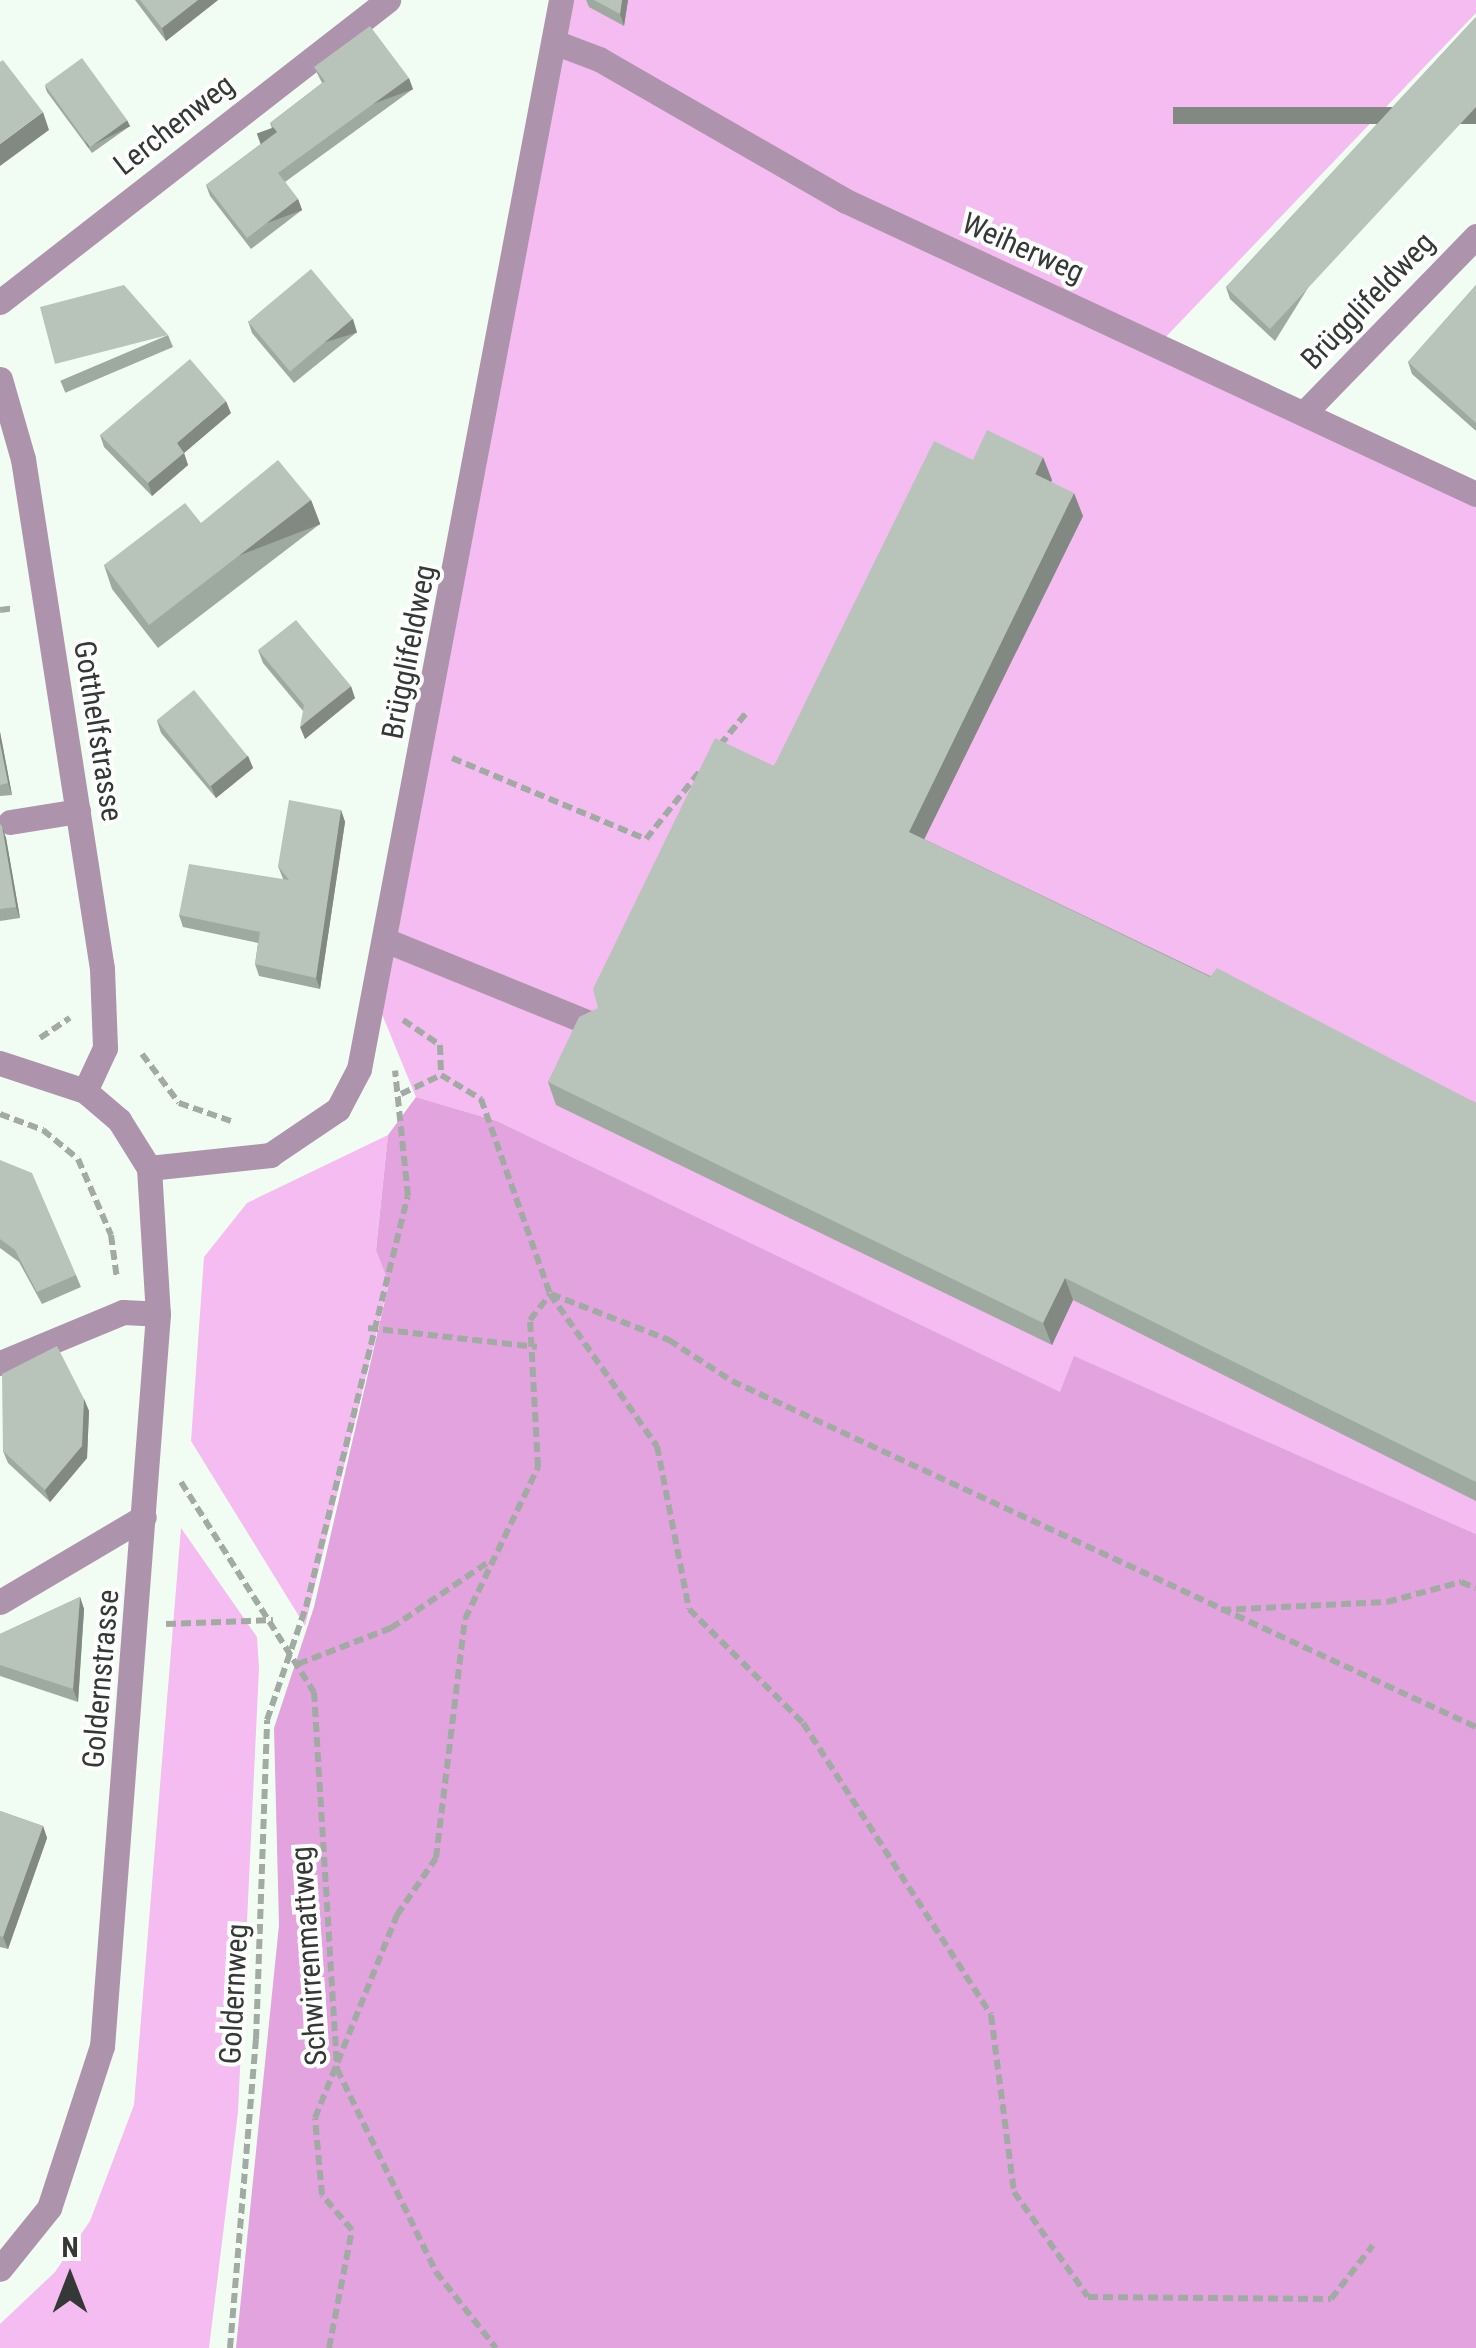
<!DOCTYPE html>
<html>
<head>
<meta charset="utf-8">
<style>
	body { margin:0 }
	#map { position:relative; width:1476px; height:2348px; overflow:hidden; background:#f1fdf3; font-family:"Roboto Condensed",sans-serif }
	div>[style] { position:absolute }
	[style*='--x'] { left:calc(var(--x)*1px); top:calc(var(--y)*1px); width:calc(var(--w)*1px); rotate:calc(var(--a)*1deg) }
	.green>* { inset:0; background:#f4bcf0 }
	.forest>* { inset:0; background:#e2a3df }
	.path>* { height:6px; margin-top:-3px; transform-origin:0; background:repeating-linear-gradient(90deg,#a2aba3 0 10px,transparent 0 15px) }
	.minor>* { height:25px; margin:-12.5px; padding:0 12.5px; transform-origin:12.5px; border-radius:12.5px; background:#ae93ac }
	.wall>* { inset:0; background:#9ea9a0; transform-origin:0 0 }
	.shaded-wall>* { inset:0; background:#818982; transform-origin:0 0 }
	.building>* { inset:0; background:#b8c4ba; transform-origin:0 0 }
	span { translate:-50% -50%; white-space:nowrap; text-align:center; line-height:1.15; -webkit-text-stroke:8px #fff; paint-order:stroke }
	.street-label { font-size:30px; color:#343935 }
	.north { position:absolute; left:20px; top:2228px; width:100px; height:100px; -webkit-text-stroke:8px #fff; paint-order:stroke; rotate:0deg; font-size:28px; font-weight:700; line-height:40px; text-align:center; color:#343935 }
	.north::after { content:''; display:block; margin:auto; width:35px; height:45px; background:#343935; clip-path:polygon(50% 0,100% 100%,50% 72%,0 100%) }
</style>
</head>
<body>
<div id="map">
	<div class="green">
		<i style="clip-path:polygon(561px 0,1476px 0,1476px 13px,1159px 344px,1476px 494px,1476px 1534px,1075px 1357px,1061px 1393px,497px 1121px,416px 1097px,377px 1002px)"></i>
		<i style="clip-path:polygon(388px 1135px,376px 1249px,389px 1282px,305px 1626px,191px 1441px,204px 1257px,247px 1203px)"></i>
		<i style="clip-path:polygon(181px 1528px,257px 1637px,259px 1668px,238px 2112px,209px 2348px,0 2348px,0 2324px,55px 2272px,90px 2221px,134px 2105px)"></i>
	</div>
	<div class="forest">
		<i style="clip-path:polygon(416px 1097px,497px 1121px,1060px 1392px,1074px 1356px,1476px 1534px,1476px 2348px,236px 2348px,279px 1925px,274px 1728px,314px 1607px,389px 1283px,376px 1250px,388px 1135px)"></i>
	</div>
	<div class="path">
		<i style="--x:0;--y:610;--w:15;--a:-8"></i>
		<i style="--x:720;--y:745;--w:43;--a:-50.7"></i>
		<i style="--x:452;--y:758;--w:210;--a:22.7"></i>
		<i style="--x:646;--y:839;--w:87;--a:-51.5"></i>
		<i style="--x:403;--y:1020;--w:45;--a:34"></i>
		<i style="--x:440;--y:1045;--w:30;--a:88"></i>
		<i style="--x:40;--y:1038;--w:36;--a:-34"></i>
		<i style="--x:142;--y:1054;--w:61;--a:52.9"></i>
		<i style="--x:179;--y:1103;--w:55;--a:19.1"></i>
		<i style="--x:401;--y:1094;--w:44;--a:-25.4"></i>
		<i style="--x:441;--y:1075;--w:47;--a:31"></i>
		<i style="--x:481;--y:1099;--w:207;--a:70.5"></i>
		<i style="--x:550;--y:1294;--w:186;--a:54.9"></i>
		<i style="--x:657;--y:1446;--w:166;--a:78.9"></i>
		<i style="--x:689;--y:1609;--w:161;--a:45"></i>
		<i style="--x:803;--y:1723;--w:347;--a:57.2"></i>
		<i style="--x:991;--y:2015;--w:178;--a:82.6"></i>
		<i style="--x:1014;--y:2192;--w:128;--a:54.8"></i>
		<i style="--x:1088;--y:2297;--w:243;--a:0.5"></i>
		<i style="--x:1331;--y:2299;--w:68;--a:-52.1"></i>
		<i style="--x:0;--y:1114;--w:46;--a:20.4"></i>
		<i style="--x:43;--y:1130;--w:45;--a:39.6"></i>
		<i style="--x:78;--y:1159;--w:83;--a:66.5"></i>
		<i style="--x:111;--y:1235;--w:44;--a:82.2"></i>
		<i style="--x:551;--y:1294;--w:127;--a:21.3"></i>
		<i style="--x:669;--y:1340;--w:75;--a:33.1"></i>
		<i style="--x:732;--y:1381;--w:821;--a:24.94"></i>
		<i style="--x:368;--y:1328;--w:170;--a:6.4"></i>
		<i style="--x:181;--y:1482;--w:249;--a:57.7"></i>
		<i style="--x:314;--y:1692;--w:378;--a:86.5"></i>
		<i style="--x:337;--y:2069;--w:226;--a:64"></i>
		<i style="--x:436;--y:2272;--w:97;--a:51.7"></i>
		<i style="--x:1221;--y:1610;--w:166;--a:-2.8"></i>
		<i style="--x:1387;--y:1602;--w:77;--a:-15.1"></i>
		<i style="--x:1461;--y:1582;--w:16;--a:22"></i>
		<i style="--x:166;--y:1624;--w:107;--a:-2.1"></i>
		<i style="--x:298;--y:1664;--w:100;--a:-21.2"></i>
		<i style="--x:391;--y:1628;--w:120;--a:-34.1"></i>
		<i style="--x:230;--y:2348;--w:310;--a:-85.2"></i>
		<i style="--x:256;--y:2039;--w:319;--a:-88"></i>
		<i style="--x:267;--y:1720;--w:120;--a:-71"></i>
		<i style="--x:306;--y:1607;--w:423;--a:-76.1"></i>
		<i style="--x:408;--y:1196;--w:126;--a:-95.9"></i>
		<i style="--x:329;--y:2348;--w:120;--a:-79"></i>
		<i style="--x:352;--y:2230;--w:46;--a:-130.6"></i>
		<i style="--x:322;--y:2195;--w:77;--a:-95.2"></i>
		<i style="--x:315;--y:2118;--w:219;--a:-68"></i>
		<i style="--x:397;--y:1915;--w:69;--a:-55.6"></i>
		<i style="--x:436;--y:1858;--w:241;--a:-83.1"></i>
		<i style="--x:465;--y:1619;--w:169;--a:-64.3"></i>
		<i style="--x:538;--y:1467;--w:147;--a:-93.1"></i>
		<i style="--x:530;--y:1320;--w:33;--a:-52"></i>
	</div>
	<div class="minor">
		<i style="--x:554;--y:42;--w:48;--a:20.7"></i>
		<i style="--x:599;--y:59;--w:285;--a:29.9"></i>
		<i style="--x:846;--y:201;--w:695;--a:24.94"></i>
		<i style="--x:0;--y:302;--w:492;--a:-37.9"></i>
		<i style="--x:0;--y:379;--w:83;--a:74"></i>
		<i style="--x:23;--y:459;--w:516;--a:81.19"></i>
		<i style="--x:102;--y:969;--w:79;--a:87.8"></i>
		<i style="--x:105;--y:1048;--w:47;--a:114.9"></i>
		<i style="--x:1306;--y:411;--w:244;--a:-45.8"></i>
		<i style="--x:10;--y:822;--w:69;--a:-9.2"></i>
		<i style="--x:390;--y:942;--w:218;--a:22.1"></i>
		<i style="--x:0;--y:1063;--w:89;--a:18.2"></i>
		<i style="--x:85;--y:1091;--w:45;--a:40.5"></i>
		<i style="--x:119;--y:1120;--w:57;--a:58"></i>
		<i style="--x:149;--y:1168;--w:146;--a:86.5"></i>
		<i style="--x:158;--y:1314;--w:734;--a:94.37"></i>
		<i style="--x:102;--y:2046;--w:170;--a:108.1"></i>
		<i style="--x:49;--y:2208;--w:78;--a:128.8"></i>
		<i style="--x:149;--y:1168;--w:122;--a:-6.1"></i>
		<i style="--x:270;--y:1155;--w:82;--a:-34.1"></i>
		<i style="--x:338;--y:1109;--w:45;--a:-62.3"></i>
		<i style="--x:359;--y:1069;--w:1088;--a:-79.3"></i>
		<i style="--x:0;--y:1363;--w:133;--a:-22.5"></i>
		<i style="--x:123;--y:1312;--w:35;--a:3"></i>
		<i style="--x:0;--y:1602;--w:167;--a:-30.6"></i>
	</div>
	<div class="wall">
		<i style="clip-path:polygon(135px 0,218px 0,166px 41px)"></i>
		<i style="clip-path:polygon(586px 0,628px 0,624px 26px,589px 7px)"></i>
		<i style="clip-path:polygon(1476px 17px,1275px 341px,1230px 299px,1226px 287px)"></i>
		<i style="clip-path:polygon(314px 67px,413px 89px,285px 182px,298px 199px,302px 210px,251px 249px,210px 196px,206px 185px,274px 134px,270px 123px,322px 83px)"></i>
		<i style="clip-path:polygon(45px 86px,130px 126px,92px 153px,47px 92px)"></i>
		<i style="clip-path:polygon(1476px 285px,1476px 431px,1412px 374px,1408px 362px)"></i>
		<i style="clip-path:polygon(248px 321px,357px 332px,294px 383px,252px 333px)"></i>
		<i style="left:168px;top:335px;width:13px;height:117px;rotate:67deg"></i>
		<i style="clip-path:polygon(231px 413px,184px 453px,188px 465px,152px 496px,104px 447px,100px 435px)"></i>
		<i style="clip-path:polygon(973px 460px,1052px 480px,1051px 482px,1083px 516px,924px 839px,1476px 1103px,1476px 1501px,1073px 1300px,1052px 1345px,556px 1105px,548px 1082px,598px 1008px,774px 766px)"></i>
		<i style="clip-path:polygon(311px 500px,320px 524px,158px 648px,112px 589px,104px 565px,201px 523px)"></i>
		<i style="clip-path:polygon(258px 650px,355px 698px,305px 739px,303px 711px,263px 663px)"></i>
		<i style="clip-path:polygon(157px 721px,248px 756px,253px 768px,216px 798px,161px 733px)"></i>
		<i style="clip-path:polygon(0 732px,12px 795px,0 796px)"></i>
		<i style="clip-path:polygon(341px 810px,345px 822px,320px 989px,259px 976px,255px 964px,258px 943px,183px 927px,179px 915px,283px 879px,278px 866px)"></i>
		<i style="clip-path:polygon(0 824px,6px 838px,20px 918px,0 921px)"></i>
		<i style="clip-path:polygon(0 1160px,76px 1275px,81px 1287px,42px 1304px,19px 1262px,0 1248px)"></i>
		<i style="clip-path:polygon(84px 1399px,89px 1411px,87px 1458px,50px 1502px,8px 1463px,3px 1451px)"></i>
		<i style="clip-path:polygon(80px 1597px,84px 1609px,78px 1702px,0 1676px,0 1634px)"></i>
		<i style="clip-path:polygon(0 1811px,43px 1826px,47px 1838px,8px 1949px,0 1947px)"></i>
	</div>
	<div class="shaded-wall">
		<i style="clip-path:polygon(198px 0,218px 0,166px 41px,162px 28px)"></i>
		<i style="clip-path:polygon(622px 0,628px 0,624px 26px,620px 14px)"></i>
		<i style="left:409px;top:78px;width:12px;height:162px;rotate:70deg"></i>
		<i style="left:1476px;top:107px;width:17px;height:303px;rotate:90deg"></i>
		<i style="clip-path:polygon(43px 112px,49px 130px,0 166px,0 144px)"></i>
		<i style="left:127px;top:120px;width:7px;height:47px;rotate:63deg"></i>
		<i style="left:298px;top:199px;width:12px;height:64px;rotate:70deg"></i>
		<i style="left:353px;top:319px;width:14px;height:82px;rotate:73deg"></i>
		<i style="clip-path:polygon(226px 401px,231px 413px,184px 453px,188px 465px,152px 496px,148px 483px,177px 443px)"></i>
		<i style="clip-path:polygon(1043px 457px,1052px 480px,1044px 496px,1035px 474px)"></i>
		<i style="clip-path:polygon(1074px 493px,1083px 516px,917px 854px,909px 832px)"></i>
		<i style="left:311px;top:500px;width:26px;height:205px;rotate:69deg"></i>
		<i style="clip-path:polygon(351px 686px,355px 698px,305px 739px,300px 727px)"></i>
		<i style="clip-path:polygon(0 732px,12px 795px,8px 783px,0 743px)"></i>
		<i style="clip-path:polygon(248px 756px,253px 768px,216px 798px,211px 786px)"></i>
		<i style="clip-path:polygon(341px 810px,345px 822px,320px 989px,316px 978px)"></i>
		<i style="clip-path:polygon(2px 826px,6px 838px,20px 918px,16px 907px)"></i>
		<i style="clip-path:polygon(1065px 1278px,1073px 1300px,1052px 1345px,1043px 1323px)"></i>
		<i style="clip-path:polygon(84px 1399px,89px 1411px,87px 1458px,50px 1502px,45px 1490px)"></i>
		<i style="clip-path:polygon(80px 1597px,84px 1609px,78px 1702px,73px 1689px)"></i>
		<i style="clip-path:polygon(43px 1826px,47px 1838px,8px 1949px,3px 1937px)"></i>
	</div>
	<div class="building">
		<i style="clip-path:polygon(140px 0,198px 0,162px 28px)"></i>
		<i style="clip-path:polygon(594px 0,622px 0,620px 14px)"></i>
		<i style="clip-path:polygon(1476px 17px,1476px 107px,1270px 329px,1226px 287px)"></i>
		<i style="clip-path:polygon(370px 26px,409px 78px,278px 173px,298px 199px,247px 238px,206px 185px,277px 132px,270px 123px,325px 81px,314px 67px)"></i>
		<i style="left:82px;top:58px;width:77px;height:46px;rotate:54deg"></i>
		<i style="clip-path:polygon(3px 60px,43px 112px,0 144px,0 62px)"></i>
		<i style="left:311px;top:269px;width:65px;height:82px;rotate:50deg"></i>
		<i style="clip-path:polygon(124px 285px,168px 335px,55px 364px,40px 307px)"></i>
		<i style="clip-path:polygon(1476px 285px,1476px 423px,1408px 362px)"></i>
		<i style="clip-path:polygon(190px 359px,226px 401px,177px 443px,184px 453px,148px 483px,100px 435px)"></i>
		<i style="clip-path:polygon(987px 430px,1043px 457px,1035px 474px,1074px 493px,909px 832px,1210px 977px,1217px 968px,1476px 1103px,1476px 1482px,1065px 1278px,1043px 1323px,548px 1082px,579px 1017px,598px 1008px,593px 989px,715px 738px,774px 766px,934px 441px,973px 460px)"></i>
		<i style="clip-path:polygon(278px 460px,311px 500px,149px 625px,104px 565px,185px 503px,201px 523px)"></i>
		<i style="clip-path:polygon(296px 620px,351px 686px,300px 727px,304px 705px,258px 650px)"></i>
		<i style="left:194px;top:690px;width:85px;height:48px;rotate:51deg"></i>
		<i style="clip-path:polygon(0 743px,8px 783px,0 785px)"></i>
		<i style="clip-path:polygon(289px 800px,341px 810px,316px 978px,255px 964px,260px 932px,179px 915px,189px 864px,289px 880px,278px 866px)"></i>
		<i style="clip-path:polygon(0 824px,2px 826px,16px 907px,0 909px)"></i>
		<i style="clip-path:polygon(0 1160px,32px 1173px,76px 1275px,37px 1292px,15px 1250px,0 1239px)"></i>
		<i style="clip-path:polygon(57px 1346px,84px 1399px,82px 1446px,45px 1490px,3px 1451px,2px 1374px)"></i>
		<i style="clip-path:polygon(80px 1597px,73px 1689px,0 1665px,0 1634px)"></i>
		<i style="clip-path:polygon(0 1811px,43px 1826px,3px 1937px,0 1936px)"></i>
	</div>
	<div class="street-label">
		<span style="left:174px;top:125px;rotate:-38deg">Lerchenweg</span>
		<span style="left:1023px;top:248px;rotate:24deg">Weiherweg</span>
		<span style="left:1368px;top:301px;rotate:-46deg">Brügglifeldweg</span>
		<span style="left:409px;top:652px;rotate:-79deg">Brügglifeldweg</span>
		<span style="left:98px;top:731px;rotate:81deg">Gotthelfstrasse</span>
		<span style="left:101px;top:1679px;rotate:-85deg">Goldernstrasse</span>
		<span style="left:309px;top:1956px;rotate:-94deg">Schwirrenmattweg</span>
		<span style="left:234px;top:1994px;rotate:-87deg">Goldernweg</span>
	</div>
	<div class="north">N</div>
</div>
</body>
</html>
